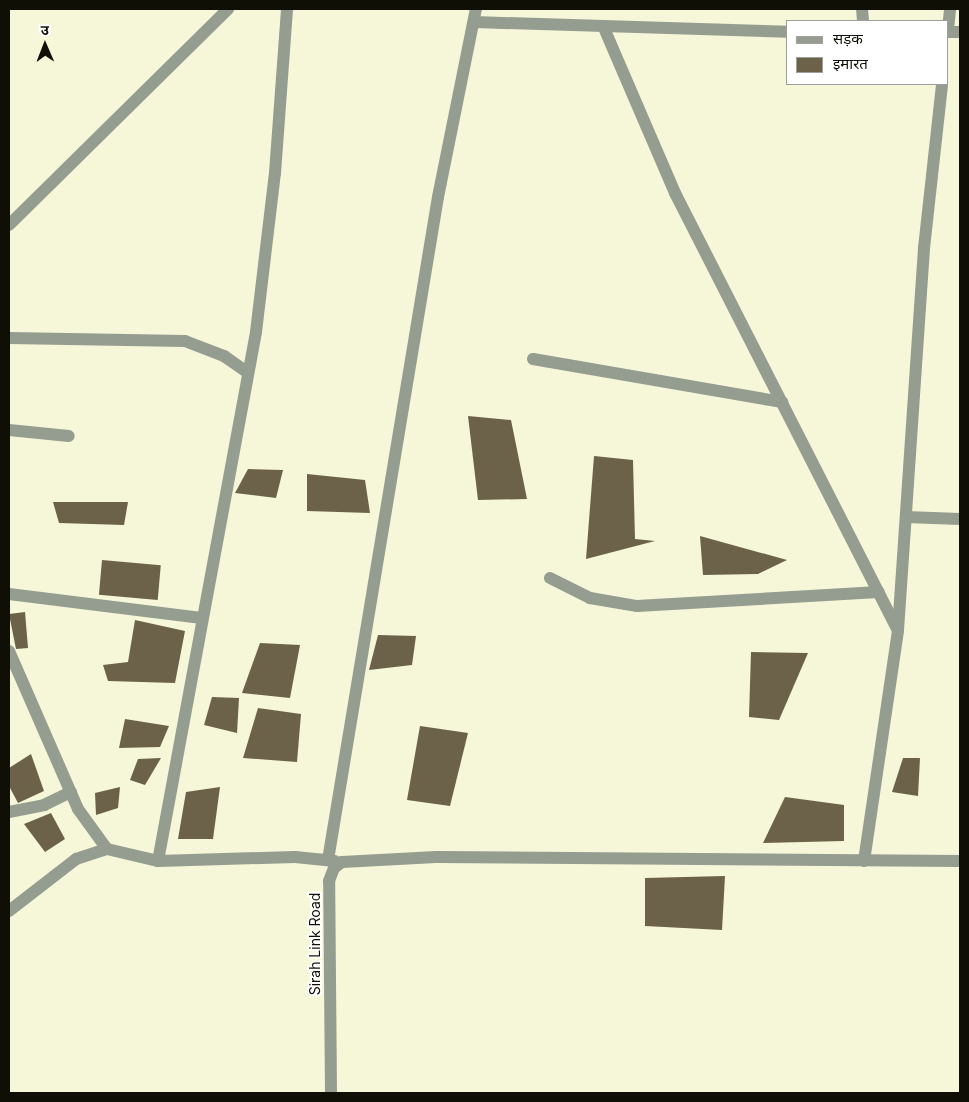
<!DOCTYPE html>
<html>
<head>
<meta charset="utf-8">
<style>
	body { margin:0 }
	#map { position:relative; width:969px; height:1102px; overflow:hidden; background:#f5f7d8; font-family:Inter,"Noto Sans Devanagari",sans-serif }
	div>[style] { position:absolute }
	[style*='--x'] { left:calc(var(--x)*1px); top:calc(var(--y)*1px); width:calc(var(--w)*1px); rotate:calc(var(--a)*1deg) }
	.building>* { inset:0; background:#6c6249; transform-origin:0 0 }
	.minor>* { height:12px; margin:-6px; padding:0 6px; transform-origin:6px; border-radius:6px; background:#959c90 }
	.tertiary>* { height:12px; margin:-6px; padding:0 6px; transform-origin:6px; border-radius:6px; background:#959c90 }
	span { translate:-50% -50%; white-space:nowrap; text-align:center; line-height:1.15; -webkit-text-stroke:4px #fff; paint-order:stroke }
	.street-label { font-size:14px; color:#0f0f06 }
	.frame { position:absolute; inset:0; border:10px solid #0f0f06; pointer-events:none }
	.legend { position:absolute; left:786px; top:20px; width:162px; height:65px; box-sizing:border-box; background:#fff; border:1px solid #9f9f9b; margin:0; padding:6px 9px; list-style:none; font-size:15px; color:#0f0f06 }
	.legend li { display:flex; align-items:center; gap:10px; height:25px }
	.legend b { width:25px; border:1px solid #9f9f9b }
	.north { position:absolute; left:20px; top:20px; width:50px; height:50px; -webkit-text-stroke:4px #fff; paint-order:stroke; rotate:359deg; font-size:14px; font-weight:700; line-height:20px; text-align:center; color:#0f0f06 }
	.north::after { content:''; display:block; margin:auto; width:18px; height:22px; background:#0f0f06; clip-path:polygon(50% 0,100% 100%,50% 72%,0 100%) }
</style>
</head>
<body>
<div id="map">
	<div class="building">
		<i style="clip-path:polygon(468px 416px,511px 420px,527px 499px,478px 500px)"></i>
		<i style="clip-path:polygon(594px 456px,633px 460px,635px 539px,655px 541px,586px 559px)"></i>
		<i style="clip-path:polygon(248px 469px,283px 470px,276px 498px,235px 493px)"></i>
		<i style="clip-path:polygon(307px 474px,365px 480px,370px 513px,307px 511px)"></i>
		<i style="clip-path:polygon(53px 502px,128px 502px,124px 525px,59px 523px)"></i>
		<i style="clip-path:polygon(700px 536px,787px 560px,758px 574px,703px 575px)"></i>
		<i style="left:102px;top:560px;width:59px;height:35px;rotate:5deg"></i>
		<i style="clip-path:polygon(25px 612px,28px 648px,16px 649px,9px 614px)"></i>
		<i style="clip-path:polygon(135px 620px,185px 631px,175px 683px,108px 681px,103px 665px,128px 662px)"></i>
		<i style="clip-path:polygon(378px 635px,416px 636px,412px 665px,369px 670px)"></i>
		<i style="clip-path:polygon(260px 643px,300px 645px,290px 698px,242px 693px)"></i>
		<i style="clip-path:polygon(751px 652px,808px 653px,779px 720px,749px 717px)"></i>
		<i style="clip-path:polygon(212px 697px,239px 698px,237px 733px,204px 725px)"></i>
		<i style="clip-path:polygon(258px 708px,301px 714px,297px 762px,243px 758px)"></i>
		<i style="clip-path:polygon(125px 719px,169px 726px,160px 747px,119px 748px)"></i>
		<i style="clip-path:polygon(420px 726px,468px 733px,450px 806px,407px 800px)"></i>
		<i style="clip-path:polygon(31px 754px,44px 791px,18px 803px,9px 786px,9px 768px)"></i>
		<i style="clip-path:polygon(161px 758px,145px 785px,130px 780px,138px 759px)"></i>
		<i style="clip-path:polygon(903px 758px,920px 758px,918px 796px,892px 792px)"></i>
		<i style="clip-path:polygon(120px 787px,118px 808px,96px 815px,95px 793px)"></i>
		<i style="clip-path:polygon(220px 787px,213px 839px,178px 839px,186px 792px)"></i>
		<i style="clip-path:polygon(785px 797px,844px 805px,844px 841px,763px 843px)"></i>
		<i style="clip-path:polygon(51px 813px,65px 839px,45px 852px,24px 824px)"></i>
		<i style="clip-path:polygon(725px 876px,722px 930px,645px 926px,645px 878px)"></i>
	</div>
	<div class="minor">
		<i style="--x:862;--y:9;--w:12;--a:85"></i>
		<i style="--x:474;--y:22;--w:314;--a:1.8"></i>
		<i style="--x:604;--y:28;--w:180;--a:66.7"></i>
		<i style="--x:675;--y:193;--w:491;--a:63"></i>
		<i style="--x:948;--y:29;--w:20;--a:-84"></i>
		<i style="--x:948;--y:32;--w:12;--a:0"></i>
		<i style="--x:9;--y:225;--w:308;--a:-44.6"></i>
		<i style="--x:9;--y:338;--w:176;--a:1"></i>
		<i style="--x:185;--y:341;--w:42;--a:21"></i>
		<i style="--x:224;--y:356;--w:29;--a:35"></i>
		<i style="--x:533;--y:359;--w:253;--a:9.8"></i>
		<i style="--x:9;--y:430;--w:60;--a:5.7"></i>
		<i style="--x:906;--y:517;--w:54;--a:2.1"></i>
		<i style="--x:550;--y:578;--w:45;--a:26.6"></i>
		<i style="--x:590;--y:598;--w:48;--a:9.7"></i>
		<i style="--x:637;--y:606;--w:242;--a:-3.3"></i>
		<i style="--x:9;--y:594;--w:194;--a:7.1"></i>
		<i style="--x:9;--y:651;--w:172;--a:66.4"></i>
		<i style="--x:78;--y:809;--w:49;--a:54.1"></i>
		<i style="--x:107;--y:849;--w:52;--a:13.2"></i>
		<i style="--x:158;--y:861;--w:137;--a:-1.7"></i>
		<i style="--x:295;--y:857;--w:40;--a:5.7"></i>
		<i style="--x:9;--y:812;--w:36;--a:-11"></i>
		<i style="--x:44;--y:805;--w:30;--a:-26"></i>
		<i style="--x:328;--y:860;--w:672;--a:-80.58"></i>
		<i style="--x:438;--y:197;--w:192;--a:-78.6"></i>
		<i style="--x:158;--y:861;--w:538;--a:-79.5"></i>
		<i style="--x:256;--y:332;--w:160;--a:-83.2"></i>
		<i style="--x:275;--y:173;--w:164;--a:-85.8"></i>
		<i style="--x:864;--y:861;--w:233;--a:-81.6"></i>
		<i style="--x:898;--y:630;--w:383;--a:-86.1"></i>
		<i style="--x:924;--y:248;--w:165;--a:-83.7"></i>
		<i style="--x:9;--y:911;--w:85;--a:-37.8"></i>
		<i style="--x:76;--y:859;--w:33;--a:-18"></i>
	</div>
	<div class="tertiary">
		<i style="--x:331;--y:1093;--w:212;--a:-90.5"></i>
		<i style="--x:329;--y:881;--w:14;--a:-69"></i>
		<i style="--x:334;--y:868;--w:10;--a:-37"></i>
		<i style="--x:342;--y:862;--w:94;--a:-3"></i>
		<i style="--x:436;--y:857;--w:524;--a:0.44"></i>
	</div>
	<div class="street-label">
		<span style="left:315px;top:944px;rotate:-90deg">Sirah Link Road</span>
	</div>
	<div class="frame"></div>
	<ul class="legend">
	<li><b style="height:6px;background:#959c90"></b>सड़क</li>
	<li><b style="height:14px;background:#6c6249"></b>इमारत</li>
	</ul>
	<div class="north">उ</div>
</div>
</body>
</html>
